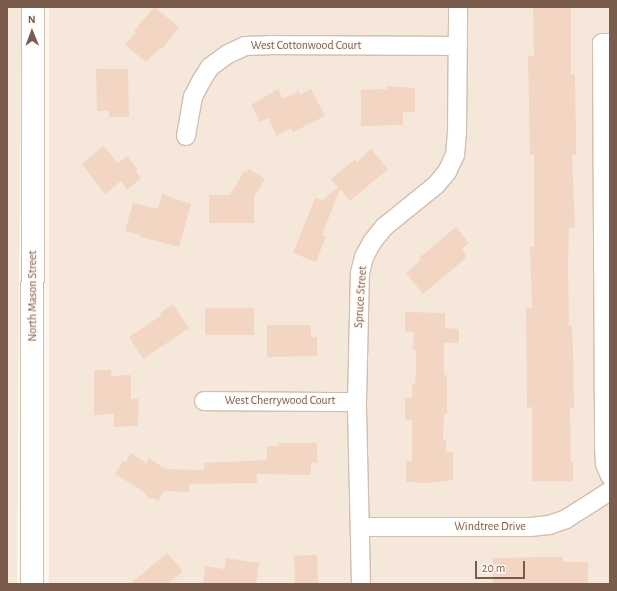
<!DOCTYPE html>
<html>
<head>
<meta charset="utf-8">
<style>
	body { margin:0 }
	#map { position:relative; width:617px; height:591px; overflow:hidden; background:#fdf6ec; font-family:"Alegreya Sans",sans-serif }
	div>[style] { position:absolute }
	[style*='--x'] { left:calc(var(--x)*1px); top:calc(var(--y)*1px); width:calc(var(--w)*1px); rotate:calc(var(--a)*1deg) }
	.residential>* { inset:0; background:#f5e8da; transform-origin:0 0 }
	.building>* { inset:0; background:#f3d5c3; transform-origin:0 0 }
	.roads { filter:drop-shadow(1px 0 #d1beb0) drop-shadow(-1px 0 #d1beb0) drop-shadow(0 1px #d1beb0) drop-shadow(0 -1px #d1beb0) }
	.street>* { height:18px; margin:-9px; padding:0 9px; transform-origin:9px; border-radius:9px; background:#fff }
	.secondary>* { height:22px; margin:-11px; padding:0 11px; transform-origin:11px; border-radius:11px; background:#fff }
	span { translate:-50% -50%; white-space:nowrap; text-align:center; line-height:1.15; -webkit-text-stroke:3px #fffaf3; paint-order:stroke }
	.street-label { font-size:12px; color:#7a5c4d }
	.frame { position:absolute; inset:0; border:8px solid #7a5c4d; pointer-events:none }
	.north { position:absolute; left:12px; top:12px; width:40px; height:40px; -webkit-text-stroke:3px #fffaf3; paint-order:stroke; rotate:359deg; font-size:11px; font-weight:700; line-height:16px; text-align:center; color:#7a5c4d }
	.north::after { content:''; display:block; margin:auto; width:14px; height:18px; background:#7a5c4d; clip-path:polygon(50% 0,100% 100%,50% 72%,0 100%) }
	.scale { position:absolute; left:475px; top:561px; width:50px; height:18px; box-sizing:border-box; border:2px solid #7a5c4d; border-top:0; padding-left:5px; font-size:12px; line-height:14px; white-space:nowrap; color:#7a5c4d; -webkit-text-stroke:3px #fffaf3; paint-order:stroke }
</style>
</head>
<body>
<div id="map">
	<div class="residential">
		<i style="clip-path:polygon(7px 7px,21px 7px,17px 584px,7px 584px)"></i>
		<i style="left:49px;top:7px;width:561px;height:577px"></i>
	</div>
	<div class="building">
		<i style="clip-path:polygon(154px 7px,179px 27px,162px 49px,160px 48px,146px 62px,125px 45px,136px 32px,134px 31px)"></i>
		<i style="clip-path:polygon(533px 7px,571px 7px,571px 74px,575px 74px,576px 140px,576px 155px,572px 155px,575px 228px,569px 228px,568px 264px,569px 326px,572px 326px,573px 352px,574px 408px,570px 408px,571px 462px,573px 462px,573px 481px,532px 481px,532px 407px,527px 408px,526px 308px,532px 308px,530px 247px,534px 247px,534px 155px,530px 155px,528px 56px,534px 56px)"></i>
		<i style="clip-path:polygon(96px 69px,128px 69px,129px 117px,109px 117px,109px 111px,97px 111px)"></i>
		<i style="clip-path:polygon(387px 86px,415px 88px,415px 112px,403px 112px,403px 125px,361px 126px,361px 90px,387px 89px)"></i>
		<i style="clip-path:polygon(278px 89px,283px 99px,299px 91px,300px 95px,311px 89px,325px 116px,293px 132px,291px 128px,277px 136px,268px 118px,260px 122px,251px 105px)"></i>
		<i style="clip-path:polygon(103px 146px,118px 163px,127px 156px,138px 170px,136px 171px,141px 178px,127px 190px,121px 181px,105px 194px,82px 164px)"></i>
		<i style="clip-path:polygon(371px 149px,388px 169px,350px 201px,340px 189px,322px 235px,326px 236px,316px 262px,293px 253px,315px 198px,323px 200px,338px 187px,331px 179px,355px 159px,357px 162px)"></i>
		<i style="clip-path:polygon(249px 169px,265px 179px,254px 197px,254px 223px,209px 223px,209px 195px,230px 195px,244px 171px,246px 173px)"></i>
		<i style="clip-path:polygon(162px 194px,191px 204px,179px 247px,141px 237px,141px 235px,125px 231px,133px 203px,158px 209px)"></i>
		<i style="clip-path:polygon(456px 227px,469px 243px,462px 249px,466px 254px,464px 256px,466px 258px,423px 294px,406px 273px,421px 260px,419px 258px)"></i>
		<i style="clip-path:polygon(173px 304px,189px 328px,143px 359px,129px 337px,162px 315px,160px 313px)"></i>
		<i style="left:205px;top:308px;width:49px;height:27px"></i>
		<i style="clip-path:polygon(405px 312px,445px 313px,445px 328px,459px 329px,459px 343px,444px 343px,444px 375px,447px 375px,447px 414px,444px 414px,443px 440px,446px 440px,446px 452px,453px 452px,453px 480px,426px 483px,406px 482px,406px 461px,412px 461px,412px 420px,405px 420px,405px 398px,412px 398px,412px 384px,415px 384px,416px 374px,416px 350px,413px 350px,414px 332px,405px 332px)"></i>
		<i style="clip-path:polygon(267px 325px,311px 325px,311px 337px,317px 337px,317px 356px,267px 357px)"></i>
		<i style="clip-path:polygon(94px 370px,111px 370px,111px 376px,131px 375px,131px 399px,139px 399px,138px 426px,114px 427px,114px 414px,94px 415px)"></i>
		<i style="clip-path:polygon(279px 443px,317px 443px,317px 463px,311px 462px,311px 475px,257px 474px,257px 483px,189px 484px,189px 492px,164px 491px,158px 501px,154px 498px,150px 499px,144px 492px,115px 474px,123px 461px,126px 462px,131px 453px,146px 463px,149px 458px,165px 469px,204px 470px,204px 463px,267px 460px,267px 446px,279px 446px)"></i>
		<i style="clip-path:polygon(167px 553px,183px 571px,168px 584px,130px 584px)"></i>
		<i style="left:317px;top:555px;width:29px;height:23px;rotate:88deg"></i>
		<i style="clip-path:polygon(547px 557px,563px 557px,563px 562px,588px 562px,588px 584px,493px 584px,493px 558px)"></i>
		<i style="clip-path:polygon(226px 558px,259px 563px,256px 584px,203px 584px,205px 566px,224px 569px)"></i>
	</div>
	<div class="roads">
		<div class="street">
			<i style="--x:610;--y:43;--w:8;--a:180"></i>
			<i style="--x:602;--y:43;--w:402;--a:89.7"></i>
			<i style="--x:604;--y:445;--w:19;--a:87"></i>
			<i style="--x:605;--y:464;--w:13;--a:67"></i>
			<i style="--x:186;--y:136;--w:40;--a:-80"></i>
			<i style="--x:193;--y:97;--w:16;--a:-63"></i>
			<i style="--x:200;--y:83;--w:19;--a:-58"></i>
			<i style="--x:210;--y:67;--w:22;--a:-36"></i>
			<i style="--x:228;--y:54;--w:19;--a:-25"></i>
			<i style="--x:245;--y:46;--w:24;--a:-2"></i>
			<i style="--x:269;--y:45;--w:189;--a:0.3"></i>
			<i style="--x:204;--y:401;--w:153;--a:0.4"></i>
			<i style="--x:361;--y:527;--w:169;--a:0"></i>
			<i style="--x:530;--y:527;--w:19;--a:-6"></i>
			<i style="--x:549;--y:525;--w:18;--a:-19"></i>
			<i style="--x:566;--y:519;--w:52;--a:-32.5"></i>
			<i style="--x:361;--y:584;--w:182;--a:-91.3"></i>
			<i style="--x:357;--y:402;--w:129;--a:-88.7"></i>
			<i style="--x:360;--y:273;--w:16;--a:-76"></i>
			<i style="--x:364;--y:257;--w:17;--a:-62"></i>
			<i style="--x:372;--y:242;--w:19;--a:-51"></i>
			<i style="--x:384;--y:227;--w:67;--a:-38.9"></i>
			<i style="--x:436;--y:185;--w:17;--a:-50"></i>
			<i style="--x:447;--y:172;--w:19;--a:-65"></i>
			<i style="--x:455;--y:155;--w:21;--a:-85"></i>
			<i style="--x:457;--y:134;--w:127;--a:-89.5"></i>
		</div>
		<div class="secondary">
			<i style="--x:32;--y:584;--w:577;--a:-89.9"></i>
		</div>
	</div>
	<div class="street-label">
		<span style="left:306px;top:46px">West Cottonwood Court</span>
		<span style="left:33px;top:296px;rotate:-90deg">North Mason Street</span>
		<span style="left:361px;top:297px;rotate:-86deg">Spruce Street</span>
		<span style="left:280px;top:401px">West Cherrywood Court</span>
		<span style="left:490px;top:527px">Windtree Drive</span>
	</div>
	<div class="frame"></div>
	<div class="north">N</div>
	<div class="scale">20 m</div>
</div>
</body>
</html>
